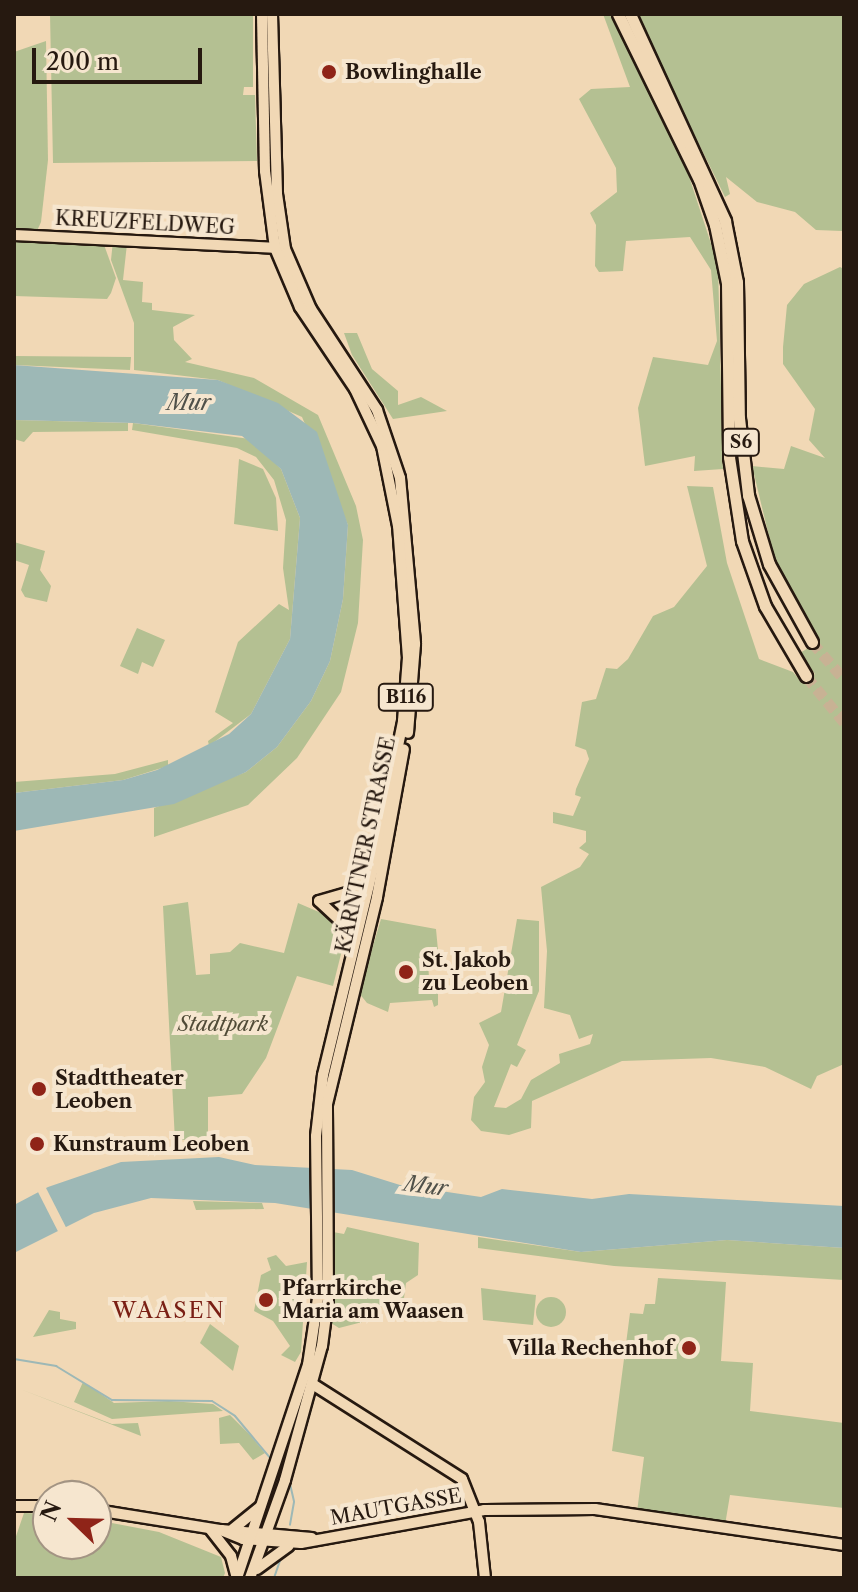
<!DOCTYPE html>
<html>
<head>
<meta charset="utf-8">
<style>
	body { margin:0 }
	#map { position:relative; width:858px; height:1592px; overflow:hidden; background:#f1d8b5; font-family:"Libre Caslon Text",serif }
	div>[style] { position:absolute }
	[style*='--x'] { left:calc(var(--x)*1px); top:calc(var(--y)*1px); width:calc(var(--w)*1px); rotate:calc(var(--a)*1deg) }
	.green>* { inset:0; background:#b4c092 }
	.round { border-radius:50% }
	.water>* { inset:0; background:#9db8b6 }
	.pier>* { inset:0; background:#f1d8b5; transform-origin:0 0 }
	.stream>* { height:2px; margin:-1px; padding:0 1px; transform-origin:1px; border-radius:1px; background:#9db8b6 }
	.highway-tunnel>* { height:11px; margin-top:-5.5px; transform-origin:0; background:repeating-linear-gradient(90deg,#c8b294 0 11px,transparent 0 16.5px) }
	.roads { filter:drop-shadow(2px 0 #261910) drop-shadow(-2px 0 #261910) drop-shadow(0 2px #261910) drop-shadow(0 -2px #261910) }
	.major>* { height:10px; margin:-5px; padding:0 5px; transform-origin:5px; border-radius:5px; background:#f1d8b5 }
	.highway>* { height:11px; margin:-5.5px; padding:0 5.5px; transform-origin:5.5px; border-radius:5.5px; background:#f1d8b5 }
	.dots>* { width:22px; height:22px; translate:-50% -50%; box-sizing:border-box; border:4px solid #f6e6cf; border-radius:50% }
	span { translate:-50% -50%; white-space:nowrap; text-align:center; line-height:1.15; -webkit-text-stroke:8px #f6e6cf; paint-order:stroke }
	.shield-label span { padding:2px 6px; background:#f6e6cf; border:2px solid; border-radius:6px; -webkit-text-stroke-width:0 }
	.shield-label { font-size:18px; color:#261910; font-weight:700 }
	.poi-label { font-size:20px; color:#261910; font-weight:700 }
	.left { translate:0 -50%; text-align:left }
	.right { translate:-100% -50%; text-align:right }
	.street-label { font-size:20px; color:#261910 }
	.park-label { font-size:20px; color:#514b37; font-style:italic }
	.water-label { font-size:22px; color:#50514a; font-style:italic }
	.neighbourhood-label { font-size:22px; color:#7a1f14; letter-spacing:2px }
	.frame { position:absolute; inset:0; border:16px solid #261910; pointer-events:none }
	.north { position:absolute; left:32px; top:1480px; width:80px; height:80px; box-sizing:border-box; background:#f6e6cf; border:2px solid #a39483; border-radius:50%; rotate:293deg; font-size:22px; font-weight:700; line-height:32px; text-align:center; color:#261910 }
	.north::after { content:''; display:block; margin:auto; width:28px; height:36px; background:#8f2418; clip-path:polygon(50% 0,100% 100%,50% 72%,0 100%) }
	.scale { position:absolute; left:32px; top:48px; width:170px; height:36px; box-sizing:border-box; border:4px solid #261910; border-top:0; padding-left:10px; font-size:24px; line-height:28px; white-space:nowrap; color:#261910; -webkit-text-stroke:6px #f6e6cf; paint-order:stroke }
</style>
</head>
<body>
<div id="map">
	<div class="green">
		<i style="clip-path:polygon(50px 14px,253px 14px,253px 87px,244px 87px,243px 95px,255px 95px,257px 161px,53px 163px)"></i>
		<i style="clip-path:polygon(603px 14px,611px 14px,684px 161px,718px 265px,723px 469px,694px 471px,695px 456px,645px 466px,638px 408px,653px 357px,708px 365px,717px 341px,711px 270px,690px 237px,626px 241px,623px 271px,599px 272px,595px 266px,596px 225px,590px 213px,617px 192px,616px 168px,579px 99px,591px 89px,630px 87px)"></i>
		<i style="clip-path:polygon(635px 14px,844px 14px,844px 254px,842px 231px,816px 230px,795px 212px,757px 202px,726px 177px,730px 194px,725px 197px)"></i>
		<i style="clip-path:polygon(46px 41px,48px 160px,41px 222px,37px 231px,14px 232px,14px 52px)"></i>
		<i style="clip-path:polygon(113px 241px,127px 244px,123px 280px,143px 282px,142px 302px,152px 303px,152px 310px,195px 315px,173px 327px,174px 340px,192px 359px,185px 362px,254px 378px,318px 415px,356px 506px,363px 540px,358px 623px,341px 692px,297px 758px,248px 805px,154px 837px,154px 808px,246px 772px,277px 747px,311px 701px,330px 661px,343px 599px,348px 525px,302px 417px,218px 380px,134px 370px,134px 323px,111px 260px)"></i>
		<i style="clip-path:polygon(14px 242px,103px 242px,116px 278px,111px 293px,107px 299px,14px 296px)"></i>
		<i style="clip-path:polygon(840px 267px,844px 269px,844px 1064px,817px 1076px,811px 1089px,765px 1067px,711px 1058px,622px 1061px,532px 1101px,531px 1128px,509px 1135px,481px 1131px,471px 1120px,474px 1097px,485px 1082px,482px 1067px,489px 1045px,479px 1023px,501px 1012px,517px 919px,539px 921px,539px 991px,517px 1045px,526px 1050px,517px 1067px,511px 1064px,494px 1107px,506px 1108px,521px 1099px,531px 1080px,560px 1063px,559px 1054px,590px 1044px,593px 1034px,579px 1039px,570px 1015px,544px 1008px,547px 951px,541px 887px,580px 867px,589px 854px,579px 848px,586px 842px,586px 831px,553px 823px,553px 812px,573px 816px,581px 797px,575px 795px,576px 789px,589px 759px,586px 750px,575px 746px,582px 702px,596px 699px,606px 668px,617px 669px,628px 659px,653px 616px,674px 607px,707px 566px,687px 486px,713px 487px,727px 563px,759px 659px,793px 672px,802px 683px,815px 674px,800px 653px,818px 642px,774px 557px,752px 466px,784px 469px,791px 446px,825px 458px,809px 440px,815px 409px,783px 364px,783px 347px,787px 305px,804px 284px)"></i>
		<i style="clip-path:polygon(344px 333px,357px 333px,372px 369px,398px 391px,398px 405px,421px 397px,447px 411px,393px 419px,352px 355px)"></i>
		<i style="clip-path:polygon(14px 356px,131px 357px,130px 370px,14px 365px)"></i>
		<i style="clip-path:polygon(14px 420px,128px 423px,128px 431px,33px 432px,24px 442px,14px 439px)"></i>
		<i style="clip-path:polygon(133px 423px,250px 439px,281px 469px,300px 518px,290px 639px,251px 714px,209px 746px,208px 741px,233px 723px,215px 712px,238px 642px,279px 604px,289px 610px,283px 568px,286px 520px,274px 480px,256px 457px,237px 448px,132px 430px)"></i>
		<i style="clip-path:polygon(239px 459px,263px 469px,276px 498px,278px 531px,234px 524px)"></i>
		<i style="clip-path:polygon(14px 542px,45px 551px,40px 570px,51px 586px,47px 602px,25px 597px,21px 590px,29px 565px,14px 560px)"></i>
		<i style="clip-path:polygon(137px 628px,165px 640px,153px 667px,142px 662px,138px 674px,120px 666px)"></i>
		<i style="clip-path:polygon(168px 760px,168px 766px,123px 780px,14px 793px,14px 782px,115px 774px)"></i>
		<i style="clip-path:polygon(188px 902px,196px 975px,210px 974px,210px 954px,230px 952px,240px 943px,284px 953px,298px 903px,333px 918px,343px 946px,333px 986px,297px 976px,266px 1058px,242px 1094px,208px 1097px,208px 1137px,175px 1141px,163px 906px)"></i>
		<i style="clip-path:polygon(381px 919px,436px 929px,439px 961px,428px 961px,429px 978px,438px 978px,438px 1005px,434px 1007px,432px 1000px,390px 1003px,388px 1012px,367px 1003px,359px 993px)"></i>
		<i style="clip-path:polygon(193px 1201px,262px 1203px,264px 1209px,196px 1210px)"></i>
		<i style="clip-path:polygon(347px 1227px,419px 1243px,418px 1275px,406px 1283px,404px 1298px,375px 1309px,374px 1319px,339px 1328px,331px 1323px,333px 1232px,344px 1234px)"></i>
		<i style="clip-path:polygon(478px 1237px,581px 1252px,727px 1240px,844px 1248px,844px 1280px,614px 1266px,478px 1248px)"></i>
		<i style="clip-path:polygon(276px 1255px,286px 1266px,307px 1262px,301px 1352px,295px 1362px,281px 1355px,290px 1346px,273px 1321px,254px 1311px,261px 1275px,271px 1270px,267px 1258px)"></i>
		<i style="clip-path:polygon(658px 1278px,726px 1282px,721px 1361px,753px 1363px,750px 1411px,844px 1423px,844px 1508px,730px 1495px,725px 1525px,637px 1512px,644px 1457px,612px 1451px,630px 1313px,643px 1314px,645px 1304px,655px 1304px)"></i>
		<i style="clip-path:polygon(481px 1288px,536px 1295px,533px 1325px,483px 1320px)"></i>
		<i class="round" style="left:536px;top:1297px;width:30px;height:30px"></i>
		<i style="clip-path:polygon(49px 1310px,60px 1312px,60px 1319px,76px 1322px,76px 1329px,33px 1337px)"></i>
		<i style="clip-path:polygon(210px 1324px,239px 1346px,233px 1371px,200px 1343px)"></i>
		<i style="clip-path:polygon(83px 1382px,114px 1403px,169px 1401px,213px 1404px,223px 1411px,112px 1419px,74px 1402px)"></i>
		<i style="clip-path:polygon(20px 1389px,112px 1424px,138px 1423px,141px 1436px)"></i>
		<i style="clip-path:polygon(230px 1415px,249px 1434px,265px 1453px,253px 1460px,239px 1443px,220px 1444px,219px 1418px)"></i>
		<i style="clip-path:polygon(24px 1513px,48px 1514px,48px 1544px,96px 1544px,96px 1520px,159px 1532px,221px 1557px,225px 1573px,223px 1578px,14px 1578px,14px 1542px)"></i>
	</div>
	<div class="water">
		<i style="clip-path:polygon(14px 365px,218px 380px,278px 403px,317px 432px,348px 525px,343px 599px,330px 661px,311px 701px,277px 747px,246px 772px,174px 804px,14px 831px,14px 793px,123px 780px,157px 770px,229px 734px,251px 714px,290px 639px,300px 518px,281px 469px,242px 436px,133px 423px,14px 420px)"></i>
		<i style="clip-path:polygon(219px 1157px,255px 1165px,352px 1170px,400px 1185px,481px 1197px,502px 1189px,592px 1199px,629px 1194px,844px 1206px,844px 1248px,727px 1240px,581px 1252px,275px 1203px,151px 1198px,94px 1213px,14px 1253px,14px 1205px,48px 1187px,121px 1162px)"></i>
	</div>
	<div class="pier">
		<i style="left:45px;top:1186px;width:49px;height:9px;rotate:63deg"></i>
	</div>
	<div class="stream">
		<i style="--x:14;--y:1359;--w:43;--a:9.5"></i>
		<i style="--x:56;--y:1366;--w:66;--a:31.3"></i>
		<i style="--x:112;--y:1400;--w:100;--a:0.6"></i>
		<i style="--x:212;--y:1401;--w:27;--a:33"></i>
		<i style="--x:235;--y:1416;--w:56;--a:50.1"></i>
		<i style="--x:290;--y:1484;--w:18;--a:77"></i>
		<i style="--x:294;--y:1502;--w:23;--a:100"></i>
		<i style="--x:274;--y:1578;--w:21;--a:-71"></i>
	</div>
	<div class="highway-tunnel">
		<i style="--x:812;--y:642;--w:49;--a:49.1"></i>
		<i style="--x:806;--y:676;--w:60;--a:50.4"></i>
	</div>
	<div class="roads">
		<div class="major">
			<i style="--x:272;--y:14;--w:180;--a:88.4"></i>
			<i style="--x:277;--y:194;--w:56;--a:81.7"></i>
			<i style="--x:285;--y:249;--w:65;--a:66.6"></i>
			<i style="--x:311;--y:309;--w:121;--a:56.8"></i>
			<i style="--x:377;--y:410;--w:72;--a:71.3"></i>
			<i style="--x:400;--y:478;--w:167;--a:84.8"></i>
			<i style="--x:415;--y:644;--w:89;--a:94.5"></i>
			<i style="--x:14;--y:235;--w:265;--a:2.8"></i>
			<i style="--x:319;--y:901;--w:36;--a:-16"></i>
			<i style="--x:354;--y:891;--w:27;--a:-54"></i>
			<i style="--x:319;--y:901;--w:35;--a:43"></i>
			<i style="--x:345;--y:925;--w:25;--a:74"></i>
			<i style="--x:314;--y:1385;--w:175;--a:32.4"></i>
			<i style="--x:462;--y:1479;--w:46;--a:68.4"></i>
			<i style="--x:479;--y:1522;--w:56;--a:83.9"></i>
			<i style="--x:14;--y:1506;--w:34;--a:0"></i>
			<i style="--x:96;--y:1510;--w:127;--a:9.1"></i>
			<i style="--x:221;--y:1530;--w:91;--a:5"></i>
			<i style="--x:210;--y:1529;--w:34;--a:52"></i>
			<i style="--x:231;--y:1556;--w:23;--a:75"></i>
			<i style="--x:233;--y:1529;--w:35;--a:-39"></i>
			<i style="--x:221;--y:1530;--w:24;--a:22"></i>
			<i style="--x:243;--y:1539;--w:58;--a:3.9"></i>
			<i style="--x:301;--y:1543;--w:186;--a:-10.2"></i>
			<i style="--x:484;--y:1510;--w:111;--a:-0.5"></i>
			<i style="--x:595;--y:1509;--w:252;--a:8.2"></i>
			<i style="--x:257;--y:1569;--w:39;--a:-36"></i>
			<i style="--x:237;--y:1578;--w:225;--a:-71.6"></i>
			<i style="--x:308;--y:1365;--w:68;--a:-81.5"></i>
			<i style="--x:318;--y:1298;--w:162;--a:-90.7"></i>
			<i style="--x:316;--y:1136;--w:61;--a:-83.5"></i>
			<i style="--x:323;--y:1075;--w:217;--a:-76.4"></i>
			<i style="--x:374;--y:864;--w:146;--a:-78.5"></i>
			<i style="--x:403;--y:721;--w:63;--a:-85.5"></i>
			<i style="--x:408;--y:658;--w:132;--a:-94.3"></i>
			<i style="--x:398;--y:526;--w:82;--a:-101.3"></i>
			<i style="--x:382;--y:446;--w:63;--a:-115.3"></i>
			<i style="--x:355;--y:389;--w:99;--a:-123.9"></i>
			<i style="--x:300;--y:307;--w:64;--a:-113"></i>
			<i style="--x:275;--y:248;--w:78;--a:-97.4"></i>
			<i style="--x:265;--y:171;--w:157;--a:-91.1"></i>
			<i style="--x:250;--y:1578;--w:104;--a:-70.3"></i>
			<i style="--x:285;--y:1480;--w:139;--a:-74.6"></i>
			<i style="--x:322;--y:1346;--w:46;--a:-82.6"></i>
			<i style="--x:328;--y:1300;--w:196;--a:-90.3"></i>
			<i style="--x:327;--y:1104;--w:213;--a:-76.4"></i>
			<i style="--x:377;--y:897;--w:150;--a:-79.7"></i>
		</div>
		<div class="highway">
			<i style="--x:618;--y:14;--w:184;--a:63.9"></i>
			<i style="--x:699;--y:179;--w:49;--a:70.8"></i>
			<i style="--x:715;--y:225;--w:59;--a:78.3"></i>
			<i style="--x:727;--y:283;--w:174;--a:89.3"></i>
			<i style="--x:729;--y:457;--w:85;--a:81.2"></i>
			<i style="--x:742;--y:541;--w:69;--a:70.5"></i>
			<i style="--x:765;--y:606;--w:81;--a:59.6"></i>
			<i style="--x:630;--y:14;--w:228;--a:65.3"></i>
			<i style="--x:725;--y:221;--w:62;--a:78.9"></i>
			<i style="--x:737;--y:282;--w:136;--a:89.2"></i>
			<i style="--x:739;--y:418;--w:78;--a:83.3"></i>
			<i style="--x:748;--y:495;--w:72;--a:73.1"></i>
			<i style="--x:769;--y:564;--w:89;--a:61.1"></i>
		</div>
	</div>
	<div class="dots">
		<i style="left:329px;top:72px;background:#8f2418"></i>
		<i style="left:406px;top:972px;background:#8f2418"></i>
		<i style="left:39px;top:1089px;background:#8f2418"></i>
		<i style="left:37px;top:1144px;background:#8f2418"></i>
		<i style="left:266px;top:1300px;background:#8f2418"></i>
		<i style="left:689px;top:1348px;background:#8f2418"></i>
	</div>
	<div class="shield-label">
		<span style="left:741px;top:442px">S6</span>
		<span style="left:406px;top:697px">B116</span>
	</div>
	<div class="poi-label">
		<span class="left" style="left:345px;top:72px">Bowlinghalle</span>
		<span class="left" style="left:422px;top:972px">St. Jakob<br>zu Leoben</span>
		<span class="left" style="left:55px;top:1090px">Stadttheater<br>Leoben</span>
		<span class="left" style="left:53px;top:1144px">Kunstraum Leoben</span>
		<span class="left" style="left:282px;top:1300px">Pfarrkirche<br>Maria am Waasen</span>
		<span class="right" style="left:673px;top:1348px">Villa Rechenhof</span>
	</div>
	<div class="street-label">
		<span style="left:145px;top:223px;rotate:3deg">KREUZFELDWEG</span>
		<span style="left:366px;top:845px;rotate:-78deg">KÄRNTNER STRASSE</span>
		<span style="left:396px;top:1507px;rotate:-10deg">MAUTGASSE</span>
	</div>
	<div class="park-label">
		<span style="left:223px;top:1024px">Stadtpark</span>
	</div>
	<div class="water-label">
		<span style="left:189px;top:403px">Mur</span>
		<span style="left:426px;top:1186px;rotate:7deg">Mur</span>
	</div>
	<div class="neighbourhood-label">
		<span style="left:169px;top:1311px">WAASEN</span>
	</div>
	<div class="frame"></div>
	<div class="north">N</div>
	<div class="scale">200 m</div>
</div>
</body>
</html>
